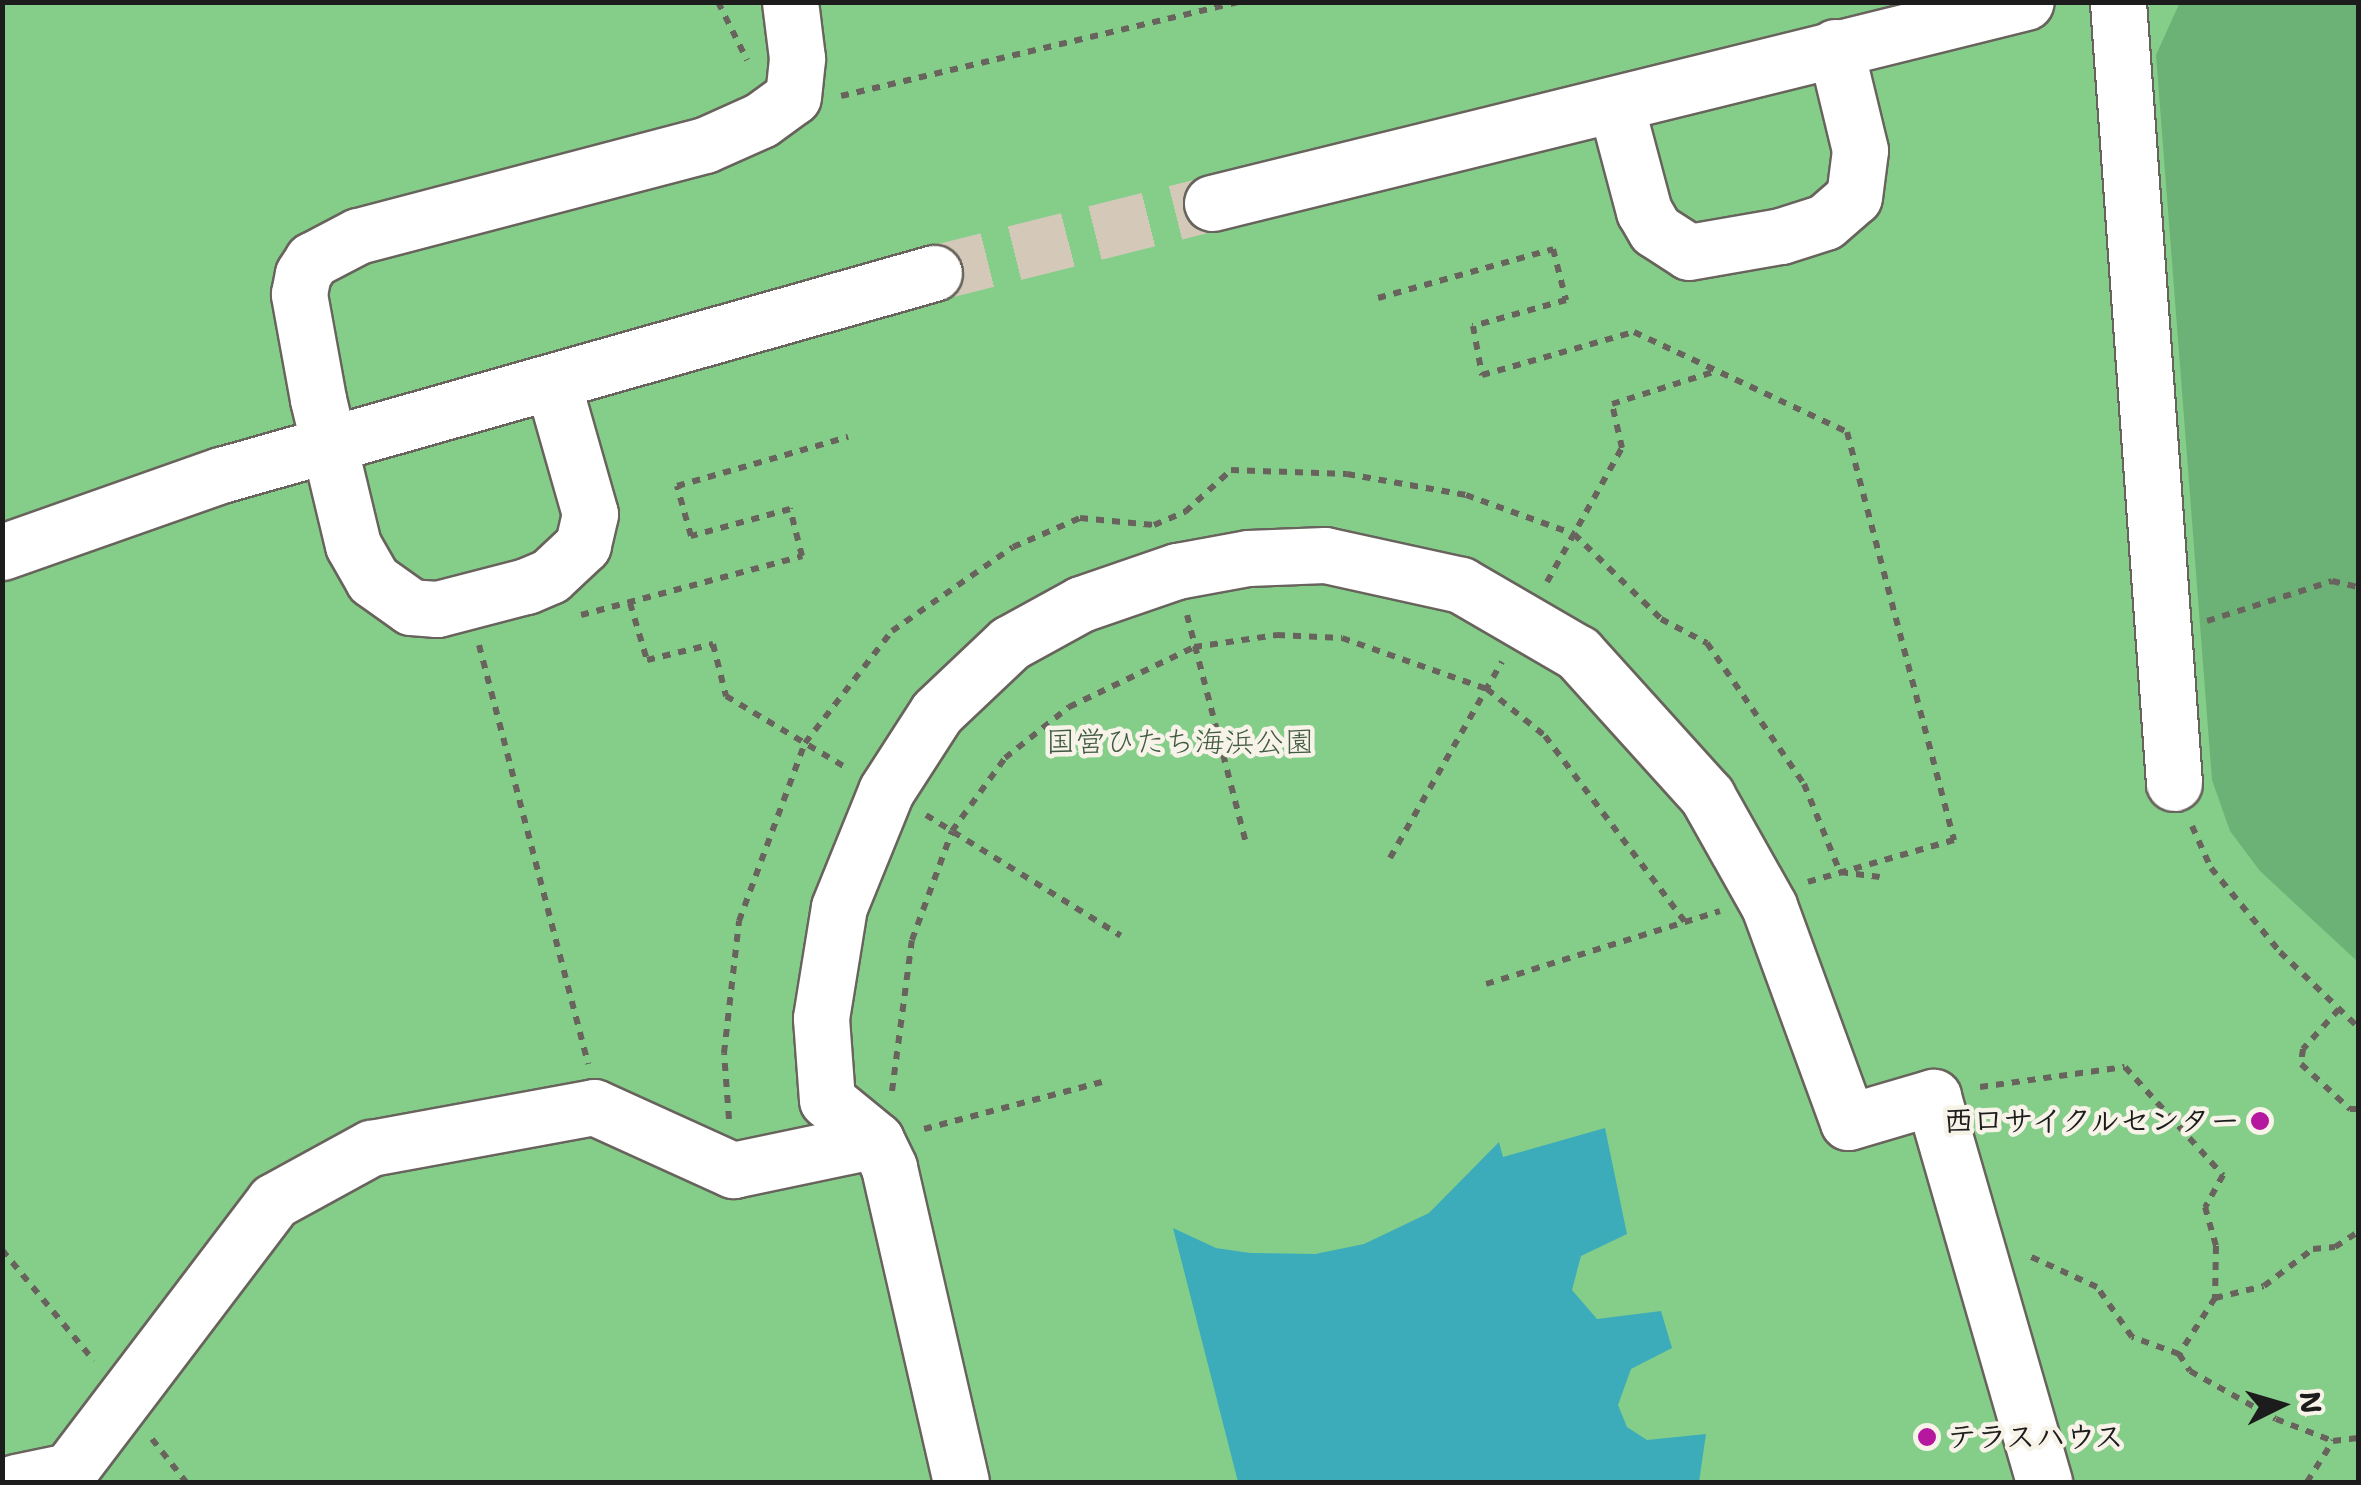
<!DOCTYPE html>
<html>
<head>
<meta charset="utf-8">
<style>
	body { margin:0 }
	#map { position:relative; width:2361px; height:1485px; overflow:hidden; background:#f5e8d4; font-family:"Shantell Sans","Klee One",sans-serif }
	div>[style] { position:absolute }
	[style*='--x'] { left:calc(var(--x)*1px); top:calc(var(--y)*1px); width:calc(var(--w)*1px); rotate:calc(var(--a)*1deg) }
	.green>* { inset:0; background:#85ce8a; transform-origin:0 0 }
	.forest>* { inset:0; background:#6cb176 }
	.water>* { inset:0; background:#3dacba }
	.minor-tunnel>* { height:55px; margin-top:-27.5px; transform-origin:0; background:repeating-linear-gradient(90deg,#d4c9b8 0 55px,transparent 0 83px) }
	.path>* { height:6px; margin-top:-3px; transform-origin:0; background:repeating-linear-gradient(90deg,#68635c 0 8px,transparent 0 16px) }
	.roads { filter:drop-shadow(2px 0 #68635c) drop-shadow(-2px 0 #68635c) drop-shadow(0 2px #68635c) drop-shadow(0 -2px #68635c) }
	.minor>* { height:55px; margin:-27.5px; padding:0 27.5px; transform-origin:27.5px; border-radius:27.5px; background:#fff }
	.dots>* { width:28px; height:28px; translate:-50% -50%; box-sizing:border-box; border:5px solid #f7f3e8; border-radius:50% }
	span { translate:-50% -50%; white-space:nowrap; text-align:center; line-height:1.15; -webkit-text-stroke:9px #f7f3e8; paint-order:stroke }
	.park-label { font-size:30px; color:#415a42 }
	.poi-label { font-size:30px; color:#1c1c1c; font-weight:700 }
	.right { translate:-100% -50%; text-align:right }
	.left { translate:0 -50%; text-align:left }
	.frame { position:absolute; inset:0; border:5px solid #1c1c1c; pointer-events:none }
	.north { position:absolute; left:2231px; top:1355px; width:100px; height:100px; -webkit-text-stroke:8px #f7f3e8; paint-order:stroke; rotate:85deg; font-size:28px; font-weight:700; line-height:40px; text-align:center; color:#1c1c1c }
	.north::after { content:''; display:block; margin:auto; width:35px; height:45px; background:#1c1c1c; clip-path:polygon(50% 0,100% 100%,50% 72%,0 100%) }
</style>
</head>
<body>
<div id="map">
	<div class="green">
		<i style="left:3px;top:3px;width:2355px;height:1479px"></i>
	</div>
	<div class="forest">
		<i style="clip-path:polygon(2180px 2px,2358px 3px,2358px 962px,2260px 871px,2230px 831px,2212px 780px,2156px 55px)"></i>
	</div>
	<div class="water">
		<i style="clip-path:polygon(1605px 1128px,1627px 1234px,1581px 1256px,1572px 1290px,1597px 1319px,1661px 1311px,1672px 1348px,1631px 1369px,1618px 1405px,1627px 1427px,1647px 1440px,1706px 1434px,1699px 1482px,1238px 1482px,1173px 1228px,1216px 1248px,1250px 1253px,1315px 1254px,1364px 1244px,1429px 1213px,1499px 1142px,1503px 1157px)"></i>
	</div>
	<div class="minor-tunnel">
		<i style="--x:934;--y:273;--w:287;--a:-14.1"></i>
	</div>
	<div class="path">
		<i style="--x:718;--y:2;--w:65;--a:63.4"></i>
		<i style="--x:841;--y:96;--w:409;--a:-13.3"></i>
		<i style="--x:1378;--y:298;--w:182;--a:-15.6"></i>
		<i style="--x:1553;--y:249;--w:53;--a:75.7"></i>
		<i style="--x:1566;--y:300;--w:97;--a:164.4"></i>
		<i style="--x:1473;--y:326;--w:50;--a:79.6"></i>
		<i style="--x:1482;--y:375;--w:158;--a:-15.8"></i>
		<i style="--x:1634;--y:332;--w:235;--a:25.1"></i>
		<i style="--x:1847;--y:432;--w:422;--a:75.3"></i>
		<i style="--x:1954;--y:840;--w:152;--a:164"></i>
		<i style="--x:1547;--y:582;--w:154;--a:-60.8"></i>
		<i style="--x:1622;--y:448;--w:45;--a:-102.8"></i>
		<i style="--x:1612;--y:404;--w:109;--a:-17.6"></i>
		<i style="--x:630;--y:603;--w:59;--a:73.4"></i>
		<i style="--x:647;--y:660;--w:68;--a:-13.6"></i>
		<i style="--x:713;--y:644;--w:54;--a:76"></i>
		<i style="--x:726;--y:696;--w:141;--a:30.8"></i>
		<i style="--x:581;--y:615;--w:229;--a:-14.9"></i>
		<i style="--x:802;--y:556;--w:49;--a:-104.3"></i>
		<i style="--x:790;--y:509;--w:103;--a:164.7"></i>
		<i style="--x:691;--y:536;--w:52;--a:-105.6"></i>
		<i style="--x:677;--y:486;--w:178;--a:-16"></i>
		<i style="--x:1187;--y:615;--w:236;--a:75.5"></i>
		<i style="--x:2207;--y:621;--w:131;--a:-17.7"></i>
		<i style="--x:2332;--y:581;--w:27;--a:13"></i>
		<i style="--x:479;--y:645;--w:433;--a:75.4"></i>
		<i style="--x:926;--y:815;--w:229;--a:31.8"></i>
		<i style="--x:2192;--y:826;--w:46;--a:65.7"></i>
		<i style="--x:2211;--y:868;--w:109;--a:50.6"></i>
		<i style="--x:2280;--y:952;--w:108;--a:43.9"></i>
		<i style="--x:1390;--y:858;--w:226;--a:-60.3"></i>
		<i style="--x:1486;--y:984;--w:245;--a:-17.3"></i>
		<i style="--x:2339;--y:1009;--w:54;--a:132"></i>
		<i style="--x:2303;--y:1049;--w:15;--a:98"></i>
		<i style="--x:2301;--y:1064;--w:67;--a:42.6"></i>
		<i style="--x:2350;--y:1109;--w:8;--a:0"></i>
		<i style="--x:1980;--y:1087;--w:146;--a:-7.9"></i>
		<i style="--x:2125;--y:1067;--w:146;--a:47.8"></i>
		<i style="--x:2223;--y:1175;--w:37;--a:119"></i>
		<i style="--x:2205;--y:1207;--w:41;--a:74.2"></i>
		<i style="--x:2216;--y:1246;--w:52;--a:91.1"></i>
		<i style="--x:2215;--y:1298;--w:67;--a:122.7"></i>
		<i style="--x:2179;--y:1354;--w:50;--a:-160.1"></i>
		<i style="--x:2132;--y:1337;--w:61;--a:-125"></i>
		<i style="--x:2097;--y:1287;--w:77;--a:-155.4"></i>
		<i style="--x:892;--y:1091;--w:152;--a:-82.5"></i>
		<i style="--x:912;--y:940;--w:116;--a:-69.8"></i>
		<i style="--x:952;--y:831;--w:90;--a:-54"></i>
		<i style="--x:1005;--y:758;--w:82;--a:-38.6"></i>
		<i style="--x:1069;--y:707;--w:139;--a:-25.6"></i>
		<i style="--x:1194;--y:647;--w:84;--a:-8.2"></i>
		<i style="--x:1277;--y:635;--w:65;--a:2.6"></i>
		<i style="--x:1342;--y:638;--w:154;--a:19.4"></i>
		<i style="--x:1487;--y:689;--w:75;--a:39"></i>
		<i style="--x:1545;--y:736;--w:233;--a:53"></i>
		<i style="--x:729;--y:1119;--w:66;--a:-94.3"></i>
		<i style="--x:724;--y:1053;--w:133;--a:-83.5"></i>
		<i style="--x:739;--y:921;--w:190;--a:-69.7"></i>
		<i style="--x:805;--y:743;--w:142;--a:-52.2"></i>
		<i style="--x:892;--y:631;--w:147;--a:-34.8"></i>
		<i style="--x:1013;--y:547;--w:73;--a:-23.4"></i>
		<i style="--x:1080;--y:518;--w:74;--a:5.4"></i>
		<i style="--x:1154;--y:525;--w:34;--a:-23"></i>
		<i style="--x:1185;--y:512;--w:62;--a:-42.4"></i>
		<i style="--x:1231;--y:470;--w:116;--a:2"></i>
		<i style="--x:1347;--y:474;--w:121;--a:10"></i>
		<i style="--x:1466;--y:495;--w:115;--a:19.9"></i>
		<i style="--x:1574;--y:534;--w:122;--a:44.3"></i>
		<i style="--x:1661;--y:619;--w:52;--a:27.6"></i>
		<i style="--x:1707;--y:643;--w:171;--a:55.5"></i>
		<i style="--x:1804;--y:784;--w:95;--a:67.8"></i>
		<i style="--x:1840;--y:872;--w:40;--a:7.1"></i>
		<i style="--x:924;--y:1129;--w:184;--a:-14.8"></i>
		<i style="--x:2;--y:1250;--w:144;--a:50.3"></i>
		<i style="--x:2215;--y:1298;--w:50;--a:-13.8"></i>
		<i style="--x:2264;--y:1286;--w:61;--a:-37.1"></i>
		<i style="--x:2313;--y:1249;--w:22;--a:-5"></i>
		<i style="--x:2335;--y:1247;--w:27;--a:-33"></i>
		<i style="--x:2179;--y:1354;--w:20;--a:57"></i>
		<i style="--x:2190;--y:1371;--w:98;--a:29.2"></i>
		<i style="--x:2276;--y:1419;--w:61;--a:21.1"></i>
		<i style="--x:2333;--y:1441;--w:25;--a:-7"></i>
		<i style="--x:152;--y:1439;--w:55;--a:51.7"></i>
		<i style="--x:2307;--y:1482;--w:49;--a:-57.6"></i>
	</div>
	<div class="roads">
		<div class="minor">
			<i style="--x:2118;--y:2;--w:783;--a:85.9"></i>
			<i style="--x:1616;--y:106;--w:109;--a:75.1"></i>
			<i style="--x:1644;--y:211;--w:22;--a:60"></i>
			<i style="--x:1655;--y:230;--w:40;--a:32.9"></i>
			<i style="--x:1689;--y:252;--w:93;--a:-9.9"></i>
			<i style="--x:1781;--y:236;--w:46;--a:-17.7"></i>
			<i style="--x:1825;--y:222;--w:38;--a:-41"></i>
			<i style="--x:1854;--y:197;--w:47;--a:-82.7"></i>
			<i style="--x:1860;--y:150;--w:106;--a:-103.6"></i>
			<i style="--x:1212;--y:203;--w:838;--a:-13.87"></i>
			<i style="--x:553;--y:384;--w:135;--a:74.1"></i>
			<i style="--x:590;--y:514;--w:32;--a:103"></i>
			<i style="--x:583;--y:545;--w:45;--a:136.8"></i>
			<i style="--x:550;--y:576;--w:26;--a:157"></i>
			<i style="--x:526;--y:586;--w:92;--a:165.5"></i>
			<i style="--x:437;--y:609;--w:26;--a:-176"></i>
			<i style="--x:411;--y:607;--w:47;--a:-144.6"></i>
			<i style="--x:373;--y:580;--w:40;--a:-119.7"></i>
			<i style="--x:353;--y:545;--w:150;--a:-103.5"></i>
			<i style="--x:318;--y:399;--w:107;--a:-100.3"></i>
			<i style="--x:299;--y:294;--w:20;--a:-79"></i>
			<i style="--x:303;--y:274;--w:17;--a:-57"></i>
			<i style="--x:312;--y:260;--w:52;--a:-27.6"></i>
			<i style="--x:358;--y:236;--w:359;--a:-14.7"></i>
			<i style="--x:705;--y:145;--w:61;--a:-24.1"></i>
			<i style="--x:761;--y:120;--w:39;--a:-36"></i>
			<i style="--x:793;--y:97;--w:39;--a:-84"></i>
			<i style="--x:797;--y:58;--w:56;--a:-97.1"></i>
			<i style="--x:2;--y:552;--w:232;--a:-19.4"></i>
			<i style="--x:221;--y:475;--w:741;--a:-15.82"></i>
			<i style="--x:16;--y:1482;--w:54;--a:-11.7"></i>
			<i style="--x:69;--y:1471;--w:339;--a:-52.8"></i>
			<i style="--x:274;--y:1201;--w:111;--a:-28.7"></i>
			<i style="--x:371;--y:1148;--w:227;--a:-10.4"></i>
			<i style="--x:594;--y:1107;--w:153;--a:24.4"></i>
			<i style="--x:733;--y:1170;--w:146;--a:-11.8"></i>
			<i style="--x:961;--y:1482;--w:323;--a:-102.9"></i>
			<i style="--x:889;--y:1167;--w:30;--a:-116"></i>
			<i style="--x:876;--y:1140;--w:63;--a:-140.8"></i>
			<i style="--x:827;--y:1100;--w:82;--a:-94.2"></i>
			<i style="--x:821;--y:1018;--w:112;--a:-80.8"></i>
			<i style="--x:839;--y:907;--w:125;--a:-67.9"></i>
			<i style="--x:886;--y:791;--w:94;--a:-57.2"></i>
			<i style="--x:937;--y:712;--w:100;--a:-43.4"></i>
			<i style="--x:1010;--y:643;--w:81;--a:-28.8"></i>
			<i style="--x:1081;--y:604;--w:102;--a:-19"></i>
			<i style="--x:1177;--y:571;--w:72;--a:-10.4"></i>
			<i style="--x:1248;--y:558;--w:77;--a:-2.2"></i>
			<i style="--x:1325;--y:555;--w:139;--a:12.4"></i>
			<i style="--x:1461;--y:585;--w:135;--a:30.2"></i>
			<i style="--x:1578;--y:653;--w:193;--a:47.9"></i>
			<i style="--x:1707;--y:796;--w:126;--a:60.6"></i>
			<i style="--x:1769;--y:906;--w:230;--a:69.9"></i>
			<i style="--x:1848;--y:1122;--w:89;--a:-16.4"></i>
			<i style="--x:1933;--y:1097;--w:401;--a:73.9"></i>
		</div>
	</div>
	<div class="dots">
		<i style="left:2260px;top:1121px;background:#b5179e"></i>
		<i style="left:1927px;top:1437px;background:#b5179e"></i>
	</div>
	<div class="park-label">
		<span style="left:1180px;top:742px">国営ひたち海浜公園</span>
	</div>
	<div class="poi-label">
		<span class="right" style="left:2240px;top:1121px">西口サイクルセンター</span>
		<span class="left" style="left:1947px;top:1437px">テラスハウス</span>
	</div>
	<div class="frame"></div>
	<div class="north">N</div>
</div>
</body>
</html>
